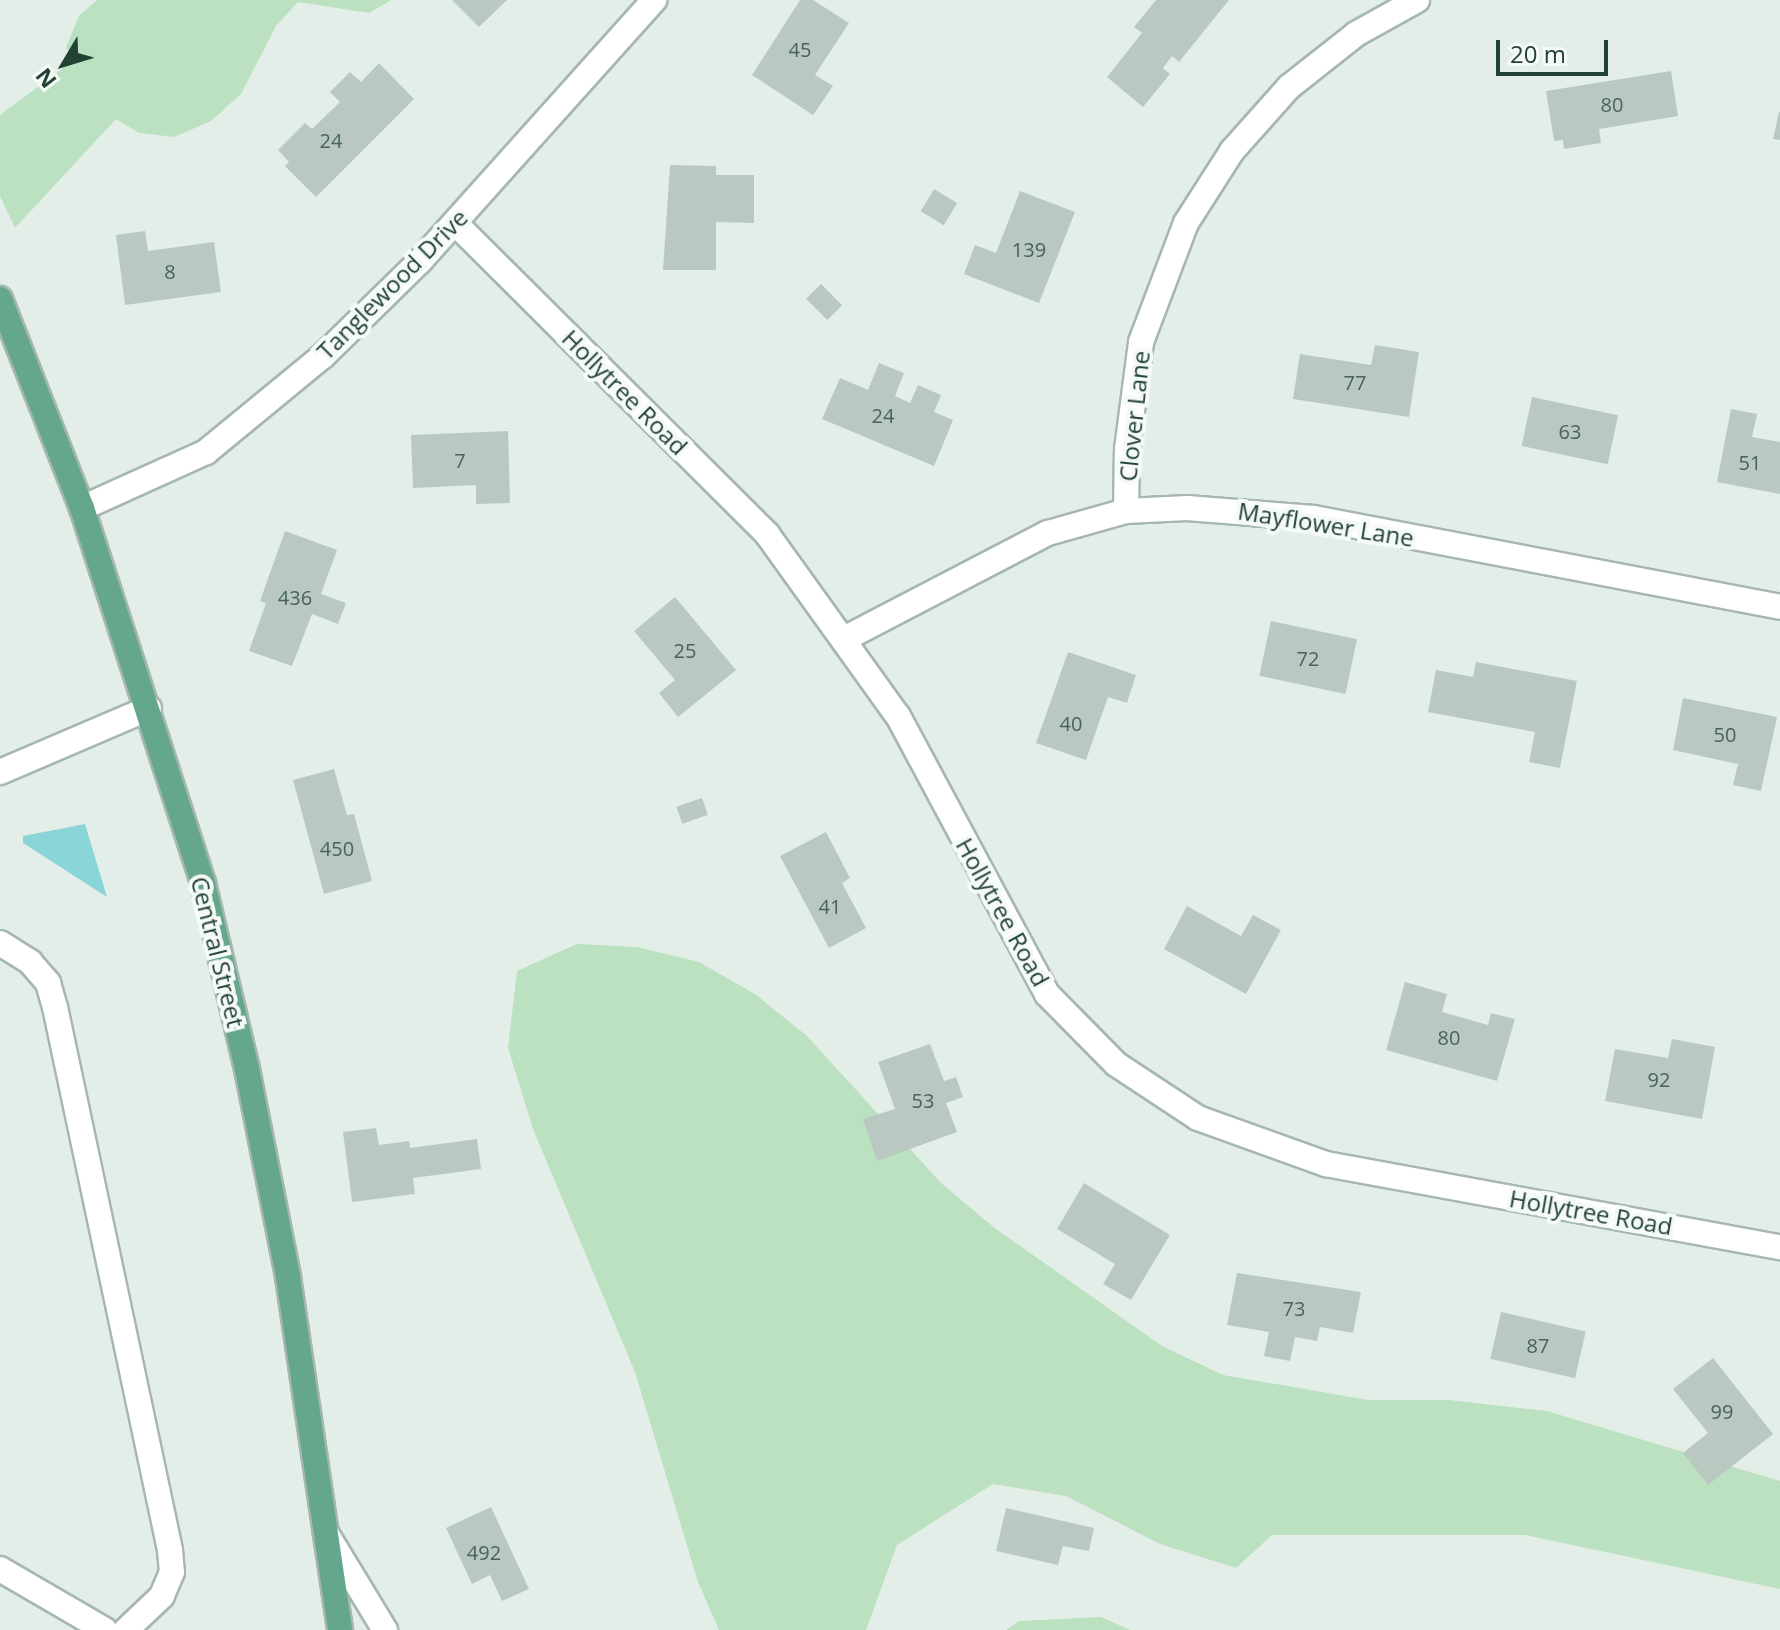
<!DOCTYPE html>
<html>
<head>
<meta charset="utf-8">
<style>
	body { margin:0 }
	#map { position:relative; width:1780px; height:1630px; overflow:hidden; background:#e4eee8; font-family:"Open Sans",sans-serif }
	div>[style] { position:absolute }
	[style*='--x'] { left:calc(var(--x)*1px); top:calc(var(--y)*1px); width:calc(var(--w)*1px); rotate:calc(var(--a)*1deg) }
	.green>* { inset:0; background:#bbe1c0 }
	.water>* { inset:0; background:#89d5d7 }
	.building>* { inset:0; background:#b9c9c1; transform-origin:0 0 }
	.roads { filter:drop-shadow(2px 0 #a6b7af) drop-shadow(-2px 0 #a6b7af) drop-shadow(0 2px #a6b7af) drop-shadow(0 -2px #a6b7af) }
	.minor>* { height:24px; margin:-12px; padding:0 12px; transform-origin:12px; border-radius:12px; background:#fff }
	.major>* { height:24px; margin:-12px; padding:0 12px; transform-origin:12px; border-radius:12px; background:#65a78d }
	span { translate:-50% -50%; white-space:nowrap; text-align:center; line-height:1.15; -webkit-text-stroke:8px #f5faf7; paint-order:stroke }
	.number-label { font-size:20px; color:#486458 }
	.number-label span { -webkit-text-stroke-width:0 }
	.street-label { font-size:24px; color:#224235 }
	.north { position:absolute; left:24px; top:24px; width:80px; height:80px; -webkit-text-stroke:6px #f5faf7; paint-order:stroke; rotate:232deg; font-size:22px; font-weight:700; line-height:32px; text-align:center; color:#224235 }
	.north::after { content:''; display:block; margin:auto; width:28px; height:36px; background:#224235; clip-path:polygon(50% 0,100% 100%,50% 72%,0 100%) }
	.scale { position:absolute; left:1496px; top:40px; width:112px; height:36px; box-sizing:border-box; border:4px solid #224235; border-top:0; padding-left:10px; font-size:24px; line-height:28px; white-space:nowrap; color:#224235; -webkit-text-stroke:6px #f5faf7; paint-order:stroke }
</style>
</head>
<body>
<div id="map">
	<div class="green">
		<i style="clip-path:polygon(97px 0,391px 0,369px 13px,298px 2px,276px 26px,241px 94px,211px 121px,174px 137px,139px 133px,116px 119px,15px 228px,0 196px,0 115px,74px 60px,66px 47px,79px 16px)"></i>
		<i style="clip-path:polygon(577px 944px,637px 947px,699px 962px,755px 994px,807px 1036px,941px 1183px,996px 1229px,1162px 1346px,1223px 1375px,1368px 1400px,1449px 1400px,1547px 1411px,1780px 1481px,1780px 1589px,1525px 1535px,1272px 1535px,1236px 1568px,1160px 1544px,1066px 1496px,993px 1484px,897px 1545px,866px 1630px,719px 1630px,698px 1582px,635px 1372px,533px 1129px,508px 1048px,517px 971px)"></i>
		<i style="clip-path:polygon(1101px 1617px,1130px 1630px,1006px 1630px,1019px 1621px)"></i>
	</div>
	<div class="water">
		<i style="clip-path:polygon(85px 824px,107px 897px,23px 843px,23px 836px)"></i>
	</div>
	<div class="building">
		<i style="clip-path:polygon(452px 0,507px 0,479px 27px)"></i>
		<i style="clip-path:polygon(800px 0,813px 0,849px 23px,815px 75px,833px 86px,813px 115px,752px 75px)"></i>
		<i style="clip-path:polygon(1156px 0,1229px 0,1179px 62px,1172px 56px,1163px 68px,1170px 74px,1143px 107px,1107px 77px,1142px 33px,1134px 27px)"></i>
		<i style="clip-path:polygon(379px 63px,414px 99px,316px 197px,285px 166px,289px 162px,278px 150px,305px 123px,312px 129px,340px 102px,330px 92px,350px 72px,361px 82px)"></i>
		<i style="clip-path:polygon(1671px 71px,1678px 116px,1599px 129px,1601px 143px,1564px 149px,1563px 140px,1554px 141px,1546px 91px)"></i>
		<i style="clip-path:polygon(1779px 112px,1780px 112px,1780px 140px,1773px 139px)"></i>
		<i style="clip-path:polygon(670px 165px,716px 166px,716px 175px,754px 175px,754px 223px,716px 222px,716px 270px,663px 270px)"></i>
		<i style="left:934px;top:189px;width:27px;height:26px;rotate:31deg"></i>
		<i style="clip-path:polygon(1020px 191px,1075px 212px,1039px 303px,964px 274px,975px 245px,996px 253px)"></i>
		<i style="clip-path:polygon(145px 231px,148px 251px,214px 242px,221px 292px,125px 305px,116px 235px)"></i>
		<i style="left:821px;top:284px;width:30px;height:21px;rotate:45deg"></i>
		<i style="clip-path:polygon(1375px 345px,1419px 352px,1409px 417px,1293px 399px,1300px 354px,1371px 365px)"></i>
		<i style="clip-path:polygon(879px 363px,904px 373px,895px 396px,910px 403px,918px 385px,941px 395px,934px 412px,953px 420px,934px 466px,822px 419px,840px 378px,868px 390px)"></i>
		<i style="left:1532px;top:397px;width:88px;height:50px;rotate:12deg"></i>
		<i style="clip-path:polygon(1731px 409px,1757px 414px,1752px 437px,1780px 442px,1780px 494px,1717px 482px)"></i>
		<i style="clip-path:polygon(508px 431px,510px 503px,476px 504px,476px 485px,413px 488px,411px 435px)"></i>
		<i style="clip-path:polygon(285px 531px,337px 550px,321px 594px,346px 603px,338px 624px,312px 614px,292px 666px,249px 651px,266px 603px,260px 601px)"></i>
		<i style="clip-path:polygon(675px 597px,736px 670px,678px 717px,659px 693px,675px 680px,634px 631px)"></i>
		<i style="left:1271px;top:621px;width:88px;height:56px;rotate:12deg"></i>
		<i style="clip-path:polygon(1068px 652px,1136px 675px,1127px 703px,1108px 697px,1086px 760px,1036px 743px)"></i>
		<i style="clip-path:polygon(1476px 662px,1577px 681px,1560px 768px,1529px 762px,1535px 732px,1428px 712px,1436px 670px,1473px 677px)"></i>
		<i style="clip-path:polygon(1683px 698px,1777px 717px,1761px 791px,1733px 785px,1738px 764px,1673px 750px)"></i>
		<i style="clip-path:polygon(334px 769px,347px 815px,354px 814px,372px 881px,324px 894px,293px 780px)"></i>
		<i style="left:702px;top:798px;width:18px;height:27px;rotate:71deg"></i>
		<i style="clip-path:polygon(826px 832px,850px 878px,842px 883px,866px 928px,829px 948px,780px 856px)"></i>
		<i style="clip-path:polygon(1187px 906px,1241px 936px,1253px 915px,1281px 930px,1246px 994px,1164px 949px)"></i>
		<i style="clip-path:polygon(1405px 982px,1447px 994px,1442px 1012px,1488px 1025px,1491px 1013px,1515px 1019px,1497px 1081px,1386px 1050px)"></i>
		<i style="clip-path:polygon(1672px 1039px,1715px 1047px,1702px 1119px,1605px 1101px,1615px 1049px,1668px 1058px)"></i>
		<i style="clip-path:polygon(930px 1044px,944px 1081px,956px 1077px,963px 1097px,946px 1103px,957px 1132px,877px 1161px,863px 1119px,895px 1109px,878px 1062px)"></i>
		<i style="clip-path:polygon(376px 1128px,379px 1145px,409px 1141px,410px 1148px,477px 1139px,481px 1169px,413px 1178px,415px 1194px,352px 1202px,343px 1132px)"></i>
		<i style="clip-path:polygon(1084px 1183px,1170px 1235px,1131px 1300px,1103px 1284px,1115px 1264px,1057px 1229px)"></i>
		<i style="clip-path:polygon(1237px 1273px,1361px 1292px,1353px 1333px,1320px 1327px,1317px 1341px,1295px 1337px,1290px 1361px,1264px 1356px,1269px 1332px,1227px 1325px)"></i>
		<i style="left:1501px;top:1312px;width:87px;height:48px;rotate:13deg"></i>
		<i style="clip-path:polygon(1713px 1358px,1773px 1434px,1708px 1485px,1683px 1453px,1708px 1433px,1673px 1389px)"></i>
		<i style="clip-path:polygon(491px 1507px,529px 1589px,502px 1601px,490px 1575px,472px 1584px,446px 1528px)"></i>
		<i style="clip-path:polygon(1006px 1508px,1094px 1528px,1089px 1551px,1063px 1546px,1058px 1565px,996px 1551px)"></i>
	</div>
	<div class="roads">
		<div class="minor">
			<i style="--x:455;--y:223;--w:441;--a:44.9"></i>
			<i style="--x:767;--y:534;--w:224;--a:54.3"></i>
			<i style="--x:898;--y:716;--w:315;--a:61.8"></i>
			<i style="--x:1047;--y:994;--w:98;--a:45.4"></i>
			<i style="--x:1116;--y:1064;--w:98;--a:33.4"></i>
			<i style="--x:1198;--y:1118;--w:136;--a:19.8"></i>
			<i style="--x:1326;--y:1164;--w:462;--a:10.4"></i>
			<i style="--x:82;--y:508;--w:136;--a:-24.3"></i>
			<i style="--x:206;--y:452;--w:151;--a:-39.4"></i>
			<i style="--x:323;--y:356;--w:136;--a:-44.4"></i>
			<i style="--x:420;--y:261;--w:351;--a:-48.1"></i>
			<i style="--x:1126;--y:511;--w:62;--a:-89.1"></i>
			<i style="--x:1127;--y:449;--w:108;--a:-82.5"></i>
			<i style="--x:1141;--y:342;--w:127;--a:-69.3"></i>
			<i style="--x:1186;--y:223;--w:85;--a:-57.4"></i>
			<i style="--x:1232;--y:151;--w:86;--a:-48.3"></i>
			<i style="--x:1289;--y:87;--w:85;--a:-38.3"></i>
			<i style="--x:1356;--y:34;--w:70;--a:-29.1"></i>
			<i style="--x:846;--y:638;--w:228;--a:-27.5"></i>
			<i style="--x:1048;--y:533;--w:81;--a:-15.8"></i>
			<i style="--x:1126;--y:511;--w:61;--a:-2.8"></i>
			<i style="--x:1187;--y:508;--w:127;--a:4.5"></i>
			<i style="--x:1314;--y:518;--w:474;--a:10.8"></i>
			<i style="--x:0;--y:772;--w:162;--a:-23.2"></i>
			<i style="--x:0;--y:943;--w:36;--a:32"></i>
			<i style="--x:30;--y:962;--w:28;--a:49"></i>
			<i style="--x:48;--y:983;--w:25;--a:74"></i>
			<i style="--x:55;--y:1007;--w:555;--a:78.04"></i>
			<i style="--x:170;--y:1550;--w:22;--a:85"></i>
			<i style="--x:172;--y:1572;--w:26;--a:113"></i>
			<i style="--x:162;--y:1596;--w:50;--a:136.6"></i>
			<i style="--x:326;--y:1533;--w:114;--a:58.7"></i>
			<i style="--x:0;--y:1569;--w:121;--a:30.2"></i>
		</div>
		<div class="major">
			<i style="--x:0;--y:299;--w:225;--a:68.6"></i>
			<i style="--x:82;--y:508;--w:394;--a:72.1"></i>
			<i style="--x:203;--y:883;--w:191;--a:76.7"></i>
			<i style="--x:247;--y:1069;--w:212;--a:78.8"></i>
			<i style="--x:288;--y:1277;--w:357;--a:81.6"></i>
		</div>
	</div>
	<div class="number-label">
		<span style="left:800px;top:49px">45</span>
		<span style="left:1612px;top:104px">80</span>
		<span style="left:331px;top:140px">24</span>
		<span style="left:1029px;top:249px">139</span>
		<span style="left:170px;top:271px">8</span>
		<span style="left:1355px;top:382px">77</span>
		<span style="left:883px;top:415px">24</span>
		<span style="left:1570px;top:431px">63</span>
		<span style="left:460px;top:460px">7</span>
		<span style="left:1750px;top:462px">51</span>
		<span style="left:295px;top:597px">436</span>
		<span style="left:685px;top:650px">25</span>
		<span style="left:1308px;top:658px">72</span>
		<span style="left:1071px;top:723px">40</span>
		<span style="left:1725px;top:734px">50</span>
		<span style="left:337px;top:848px">450</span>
		<span style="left:830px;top:906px">41</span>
		<span style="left:1449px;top:1037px">80</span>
		<span style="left:1659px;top:1079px">92</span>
		<span style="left:923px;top:1100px">53</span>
		<span style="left:1294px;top:1308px">73</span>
		<span style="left:1538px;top:1345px">87</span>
		<span style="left:1722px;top:1411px">99</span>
		<span style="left:484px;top:1552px">492</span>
	</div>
	<div class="street-label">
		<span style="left:392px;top:284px;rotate:-45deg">Tanglewood Drive</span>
		<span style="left:625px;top:392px;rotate:45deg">Hollytree Road</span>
		<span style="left:1134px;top:416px;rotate:-84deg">Clover Lane</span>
		<span style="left:1326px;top:524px;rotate:9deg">Mayflower Lane</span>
		<span style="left:1003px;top:912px;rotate:61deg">Hollytree Road</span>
		<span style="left:218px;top:952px;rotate:76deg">Central Street</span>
		<span style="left:1591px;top:1212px;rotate:10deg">Hollytree Road</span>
	</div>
	<div class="north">N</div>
	<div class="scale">20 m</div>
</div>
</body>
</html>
